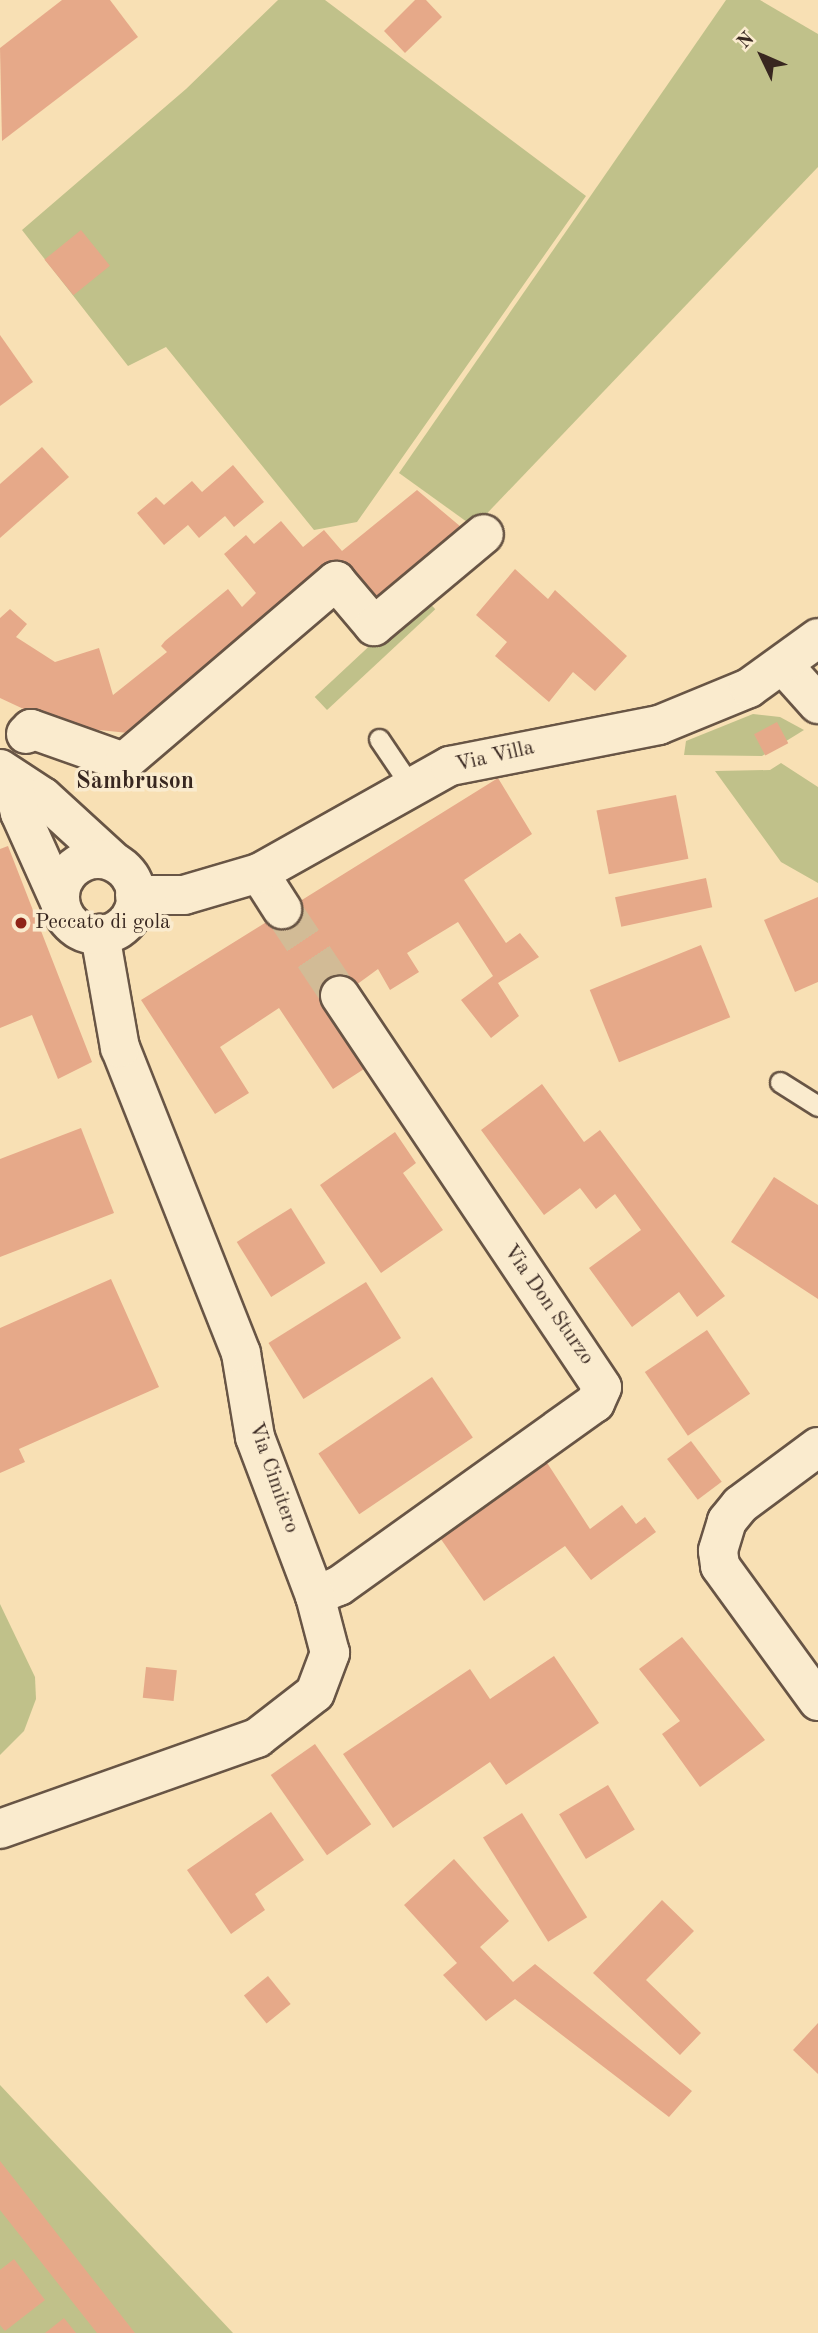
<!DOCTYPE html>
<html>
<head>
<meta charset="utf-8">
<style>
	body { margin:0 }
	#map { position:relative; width:818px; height:2333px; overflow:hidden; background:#f8e0b4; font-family:"Old Standard TT",serif }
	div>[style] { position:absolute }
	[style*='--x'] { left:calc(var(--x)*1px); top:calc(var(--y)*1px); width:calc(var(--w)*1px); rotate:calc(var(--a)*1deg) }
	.green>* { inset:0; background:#c0c18a; transform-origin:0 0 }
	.building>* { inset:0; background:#e6a989; transform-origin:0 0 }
	.street-tunnel>* { height:38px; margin-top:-19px; transform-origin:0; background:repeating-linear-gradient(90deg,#d2bb96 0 38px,transparent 0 57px) }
	.roads { filter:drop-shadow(2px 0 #685545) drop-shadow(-2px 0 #685545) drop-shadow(0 2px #685545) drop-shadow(0 -2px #685545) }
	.lane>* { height:19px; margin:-9.5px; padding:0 9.5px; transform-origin:9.5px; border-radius:9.5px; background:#faebce }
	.street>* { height:38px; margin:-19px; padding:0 19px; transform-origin:19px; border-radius:19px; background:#faebce }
	.secondary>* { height:38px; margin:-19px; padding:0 19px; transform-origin:19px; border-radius:19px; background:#faebce }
	.secondary>.ring { margin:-19px; padding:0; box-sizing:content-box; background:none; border:38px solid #faebce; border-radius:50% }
	.dots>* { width:19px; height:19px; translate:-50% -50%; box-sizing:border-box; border:4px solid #faebce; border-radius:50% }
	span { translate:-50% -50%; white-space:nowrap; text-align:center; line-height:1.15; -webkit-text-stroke:7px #faebce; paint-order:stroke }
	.street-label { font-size:21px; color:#382720 }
	.poi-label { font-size:21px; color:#382720 }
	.left { translate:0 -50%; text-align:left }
	.quarter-label { font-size:24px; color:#382720; font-weight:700 }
	.north { position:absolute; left:727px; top:21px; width:70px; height:70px; -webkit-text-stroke:5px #faebce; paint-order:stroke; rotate:314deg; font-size:19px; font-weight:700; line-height:28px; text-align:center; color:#382720 }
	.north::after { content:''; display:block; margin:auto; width:24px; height:32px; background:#382720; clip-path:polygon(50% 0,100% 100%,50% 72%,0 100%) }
</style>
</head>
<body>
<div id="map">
	<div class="green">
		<i style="clip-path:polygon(278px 0,325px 0,586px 196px,357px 522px,314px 530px,166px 347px,128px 366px,22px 230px,186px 89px)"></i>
		<i style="clip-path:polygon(726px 0,760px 0,818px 34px,818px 167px,474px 527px,399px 473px)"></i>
		<i style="left:423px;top:596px;width:18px;height:148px;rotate:47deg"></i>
		<i style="clip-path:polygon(753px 714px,780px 717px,804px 730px,762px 756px,684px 755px,686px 741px)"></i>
		<i style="clip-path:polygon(781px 763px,818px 787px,818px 883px,781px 862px,715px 771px,770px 770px)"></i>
		<i style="clip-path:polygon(0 1604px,35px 1677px,36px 1699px,24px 1731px,0 1755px)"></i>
		<i style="clip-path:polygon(0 2085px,233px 2333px,0 2333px)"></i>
	</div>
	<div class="building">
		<i style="clip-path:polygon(62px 0,110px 0,138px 37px,2px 141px,0 48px)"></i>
		<i style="clip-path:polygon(415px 0,426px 0,442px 17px,405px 53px,384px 31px)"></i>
		<i style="left:81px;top:230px;width:46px;height:47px;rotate:51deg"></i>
		<i style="clip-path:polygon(0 335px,33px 382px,0 406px)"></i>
		<i style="clip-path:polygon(42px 447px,69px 477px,0 538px,0 484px)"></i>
		<i style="clip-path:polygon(233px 465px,264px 502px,234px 527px,225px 516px,199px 538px,188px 525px,164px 545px,137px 513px,156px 497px,164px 505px,192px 481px,202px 492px)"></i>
		<i style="clip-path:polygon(417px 490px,467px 532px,378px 606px,342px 567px,138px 734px,60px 726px,0 698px,0 618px,10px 609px,27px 624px,16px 637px,55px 662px,99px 648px,113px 695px,167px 652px,161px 646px,165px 641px,228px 589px,242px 607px,256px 593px,224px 554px,246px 535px,254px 544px,281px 521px,303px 547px,324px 530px,342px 551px)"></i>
		<i style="clip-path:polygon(515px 569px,548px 599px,555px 590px,627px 656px,595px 691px,573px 672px,549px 702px,495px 656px,507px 642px,476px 615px)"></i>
		<i style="left:777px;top:722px;width:24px;height:26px;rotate:62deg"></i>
		<i style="clip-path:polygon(498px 778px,532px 834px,464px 880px,506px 943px,520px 933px,539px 957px,498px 983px,519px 1016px,491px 1038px,461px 1000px,493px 976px,458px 922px,407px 953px,419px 972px,390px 990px,378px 969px,326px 1007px,364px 1069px,333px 1089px,279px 1008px,220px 1047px,249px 1093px,215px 1114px,141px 1000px)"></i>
		<i style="left:676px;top:795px;width:65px;height:81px;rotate:79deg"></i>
		<i style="clip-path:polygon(8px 846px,92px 1062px,58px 1079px,32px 1015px,0 1028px,0 849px)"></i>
		<i style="left:706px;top:878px;width:30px;height:93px;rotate:78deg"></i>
		<i style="clip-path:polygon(818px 897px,818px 982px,795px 992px,764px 920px)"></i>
		<i style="left:701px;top:945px;width:78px;height:120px;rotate:68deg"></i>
		<i style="clip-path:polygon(542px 1084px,584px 1142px,600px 1130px,725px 1296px,697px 1317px,679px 1292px,632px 1327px,589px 1268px,641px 1230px,615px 1194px,596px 1209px,580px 1188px,544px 1215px,481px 1130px)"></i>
		<i style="clip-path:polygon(81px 1128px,114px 1213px,0 1257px,0 1159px)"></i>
		<i style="clip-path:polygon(395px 1132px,416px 1163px,403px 1173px,443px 1230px,381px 1273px,320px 1185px)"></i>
		<i style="clip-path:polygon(774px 1177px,818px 1205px,818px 1299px,731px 1242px)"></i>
		<i style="left:291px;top:1208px;width:65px;height:64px;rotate:58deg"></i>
		<i style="clip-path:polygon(111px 1279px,159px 1387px,19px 1449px,25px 1462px,0 1473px,0 1328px)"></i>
		<i style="left:366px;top:1282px;width:66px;height:115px;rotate:58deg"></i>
		<i style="left:707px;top:1330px;width:77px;height:75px;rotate:56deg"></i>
		<i style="left:432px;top:1377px;width:73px;height:137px;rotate:56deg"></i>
		<i style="left:691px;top:1441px;width:51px;height:30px;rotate:53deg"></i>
		<i style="clip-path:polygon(542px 1455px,590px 1529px,622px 1505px,636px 1524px,645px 1517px,656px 1532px,591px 1580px,565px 1546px,484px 1601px,436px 1532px)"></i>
		<i style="clip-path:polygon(682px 1637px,765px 1740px,700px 1787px,662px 1734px,680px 1721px,639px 1669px)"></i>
		<i style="clip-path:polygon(554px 1656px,599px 1723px,506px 1785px,490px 1762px,393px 1828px,343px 1754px,470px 1669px,490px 1699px)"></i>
		<i style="left:146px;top:1667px;width:31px;height:31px;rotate:6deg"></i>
		<i style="left:315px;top:1744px;width:98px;height:54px;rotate:55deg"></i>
		<i style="left:608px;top:1785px;width:52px;height:57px;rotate:59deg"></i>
		<i style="clip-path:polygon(271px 1812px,304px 1860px,255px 1894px,265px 1910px,231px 1934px,187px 1870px)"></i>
		<i style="left:522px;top:1813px;width:123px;height:46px;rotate:58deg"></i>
		<i style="clip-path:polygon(454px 1859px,509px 1921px,480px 1947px,513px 1982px,535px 1964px,692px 2091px,669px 2117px,515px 1999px,486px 2021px,443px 1975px,457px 1963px,404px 1905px)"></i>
		<i style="clip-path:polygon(662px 1900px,694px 1931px,646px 1980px,701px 2033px,680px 2055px,593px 1973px)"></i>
		<i style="left:268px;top:1976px;width:36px;height:31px;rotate:51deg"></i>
		<i style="clip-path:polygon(818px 2023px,818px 2074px,793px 2050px)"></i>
		<i style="clip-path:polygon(0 2161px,135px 2333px,97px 2333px,0 2210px)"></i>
		<i style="clip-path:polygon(14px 2259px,45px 2300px,5px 2331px,0 2325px,0 2270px)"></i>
		<i style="clip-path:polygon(64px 2318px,76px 2333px,45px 2333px)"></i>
	</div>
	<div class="street-tunnel">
		<i style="--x:282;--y:909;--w:105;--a:56.3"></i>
	</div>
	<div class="roads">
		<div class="lane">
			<i style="--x:379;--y:739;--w:59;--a:56"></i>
			<i style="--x:780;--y:1082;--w:45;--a:32.3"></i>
		</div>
		<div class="street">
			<i style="--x:784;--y:666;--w:51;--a:48.2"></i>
			<i style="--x:26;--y:734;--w:7;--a:-45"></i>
			<i style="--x:31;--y:729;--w:99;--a:19.5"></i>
			<i style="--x:124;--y:762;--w:279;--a:-40.5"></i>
			<i style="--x:336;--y:581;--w:59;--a:49.8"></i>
			<i style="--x:374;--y:626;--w:143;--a:-39.9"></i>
			<i style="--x:259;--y:873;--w:43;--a:57.4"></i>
			<i style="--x:818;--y:1447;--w:97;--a:143.4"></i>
			<i style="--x:740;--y:1505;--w:21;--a:129"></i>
			<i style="--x:727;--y:1521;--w:31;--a:107"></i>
			<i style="--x:718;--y:1551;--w:15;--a:82"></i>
			<i style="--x:720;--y:1566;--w:167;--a:54"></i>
			<i style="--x:315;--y:1596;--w:26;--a:-23"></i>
			<i style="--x:339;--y:1586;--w:315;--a:-35.6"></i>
			<i style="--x:595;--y:1403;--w:17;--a:-66"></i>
			<i style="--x:602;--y:1387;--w:471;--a:-123.8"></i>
			<i style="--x:0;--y:1829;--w:273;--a:-19.5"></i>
			<i style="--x:257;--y:1738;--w:73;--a:-37.8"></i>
			<i style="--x:315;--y:1693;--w:43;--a:-69.4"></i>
			<i style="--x:330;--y:1653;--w:59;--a:-104.7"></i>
			<i style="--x:315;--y:1596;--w:170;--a:-110.7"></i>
			<i style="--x:255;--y:1437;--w:85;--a:-99.5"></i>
			<i style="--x:241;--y:1353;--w:328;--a:-111.6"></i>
			<i style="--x:120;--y:1048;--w:116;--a:-100"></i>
		</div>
		<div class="secondary">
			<i style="--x:0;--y:769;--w:51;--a:33.1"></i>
			<i style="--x:43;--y:797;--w:96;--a:42.5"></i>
			<i style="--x:12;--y:781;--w:33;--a:76"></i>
			<i style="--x:20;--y:813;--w:98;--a:65.8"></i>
			<i class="ring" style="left:60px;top:859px;width:38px;height:38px"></i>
			<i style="--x:135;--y:895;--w:49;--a:0"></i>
			<i style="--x:184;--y:895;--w:78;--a:-16.3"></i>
			<i style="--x:259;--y:873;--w:219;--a:-29.3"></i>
			<i style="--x:450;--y:766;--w:213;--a:-11.1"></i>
			<i style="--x:659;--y:725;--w:97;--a:-22.3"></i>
			<i style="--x:749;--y:688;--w:85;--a:-35.9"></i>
		</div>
	</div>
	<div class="dots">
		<i style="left:21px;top:923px;background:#8f2418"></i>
	</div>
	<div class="street-label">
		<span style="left:495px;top:757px;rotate:-13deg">Via Villa</span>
		<span style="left:548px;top:1305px;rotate:55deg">Via Don Sturzo</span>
		<span style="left:273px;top:1478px;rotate:71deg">Via Cimitero</span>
	</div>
	<div class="poi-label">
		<span class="left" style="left:35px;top:923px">Peccato di gola</span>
	</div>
	<div class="quarter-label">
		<span style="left:135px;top:783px">Sambruson</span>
	</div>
	<div class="north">N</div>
</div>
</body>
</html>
